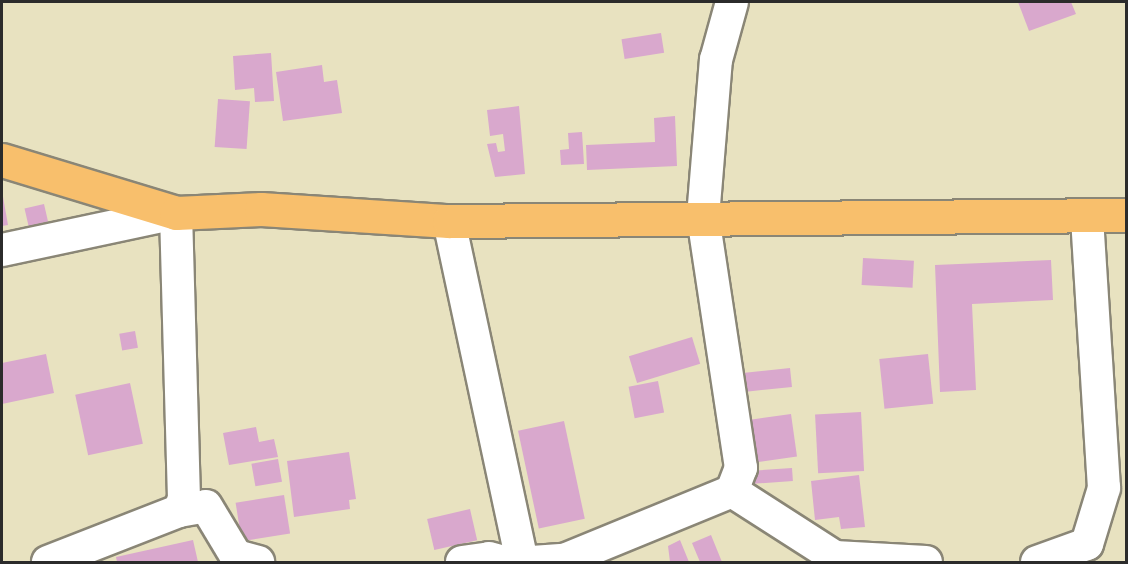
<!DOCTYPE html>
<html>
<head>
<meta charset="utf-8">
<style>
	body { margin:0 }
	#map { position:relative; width:1128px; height:564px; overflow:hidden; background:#e8e2c0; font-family:"Gochi Hand",sans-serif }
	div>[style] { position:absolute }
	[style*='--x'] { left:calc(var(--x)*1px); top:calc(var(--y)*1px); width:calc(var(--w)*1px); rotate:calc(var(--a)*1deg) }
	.building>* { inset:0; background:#d9a8cd; transform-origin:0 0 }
	.roads { filter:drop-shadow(2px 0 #8a8676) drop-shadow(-2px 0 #8a8676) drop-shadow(0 2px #8a8676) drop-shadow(0 -2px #8a8676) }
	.minor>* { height:32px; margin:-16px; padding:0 16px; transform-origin:16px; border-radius:16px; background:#fff }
	.major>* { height:33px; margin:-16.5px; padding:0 16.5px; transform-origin:16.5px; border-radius:16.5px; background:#f8bf6c }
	span { translate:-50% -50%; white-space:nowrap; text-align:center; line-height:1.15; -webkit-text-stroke:4.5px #f6f6f2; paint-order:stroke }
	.frame { position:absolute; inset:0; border:3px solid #2b2b2b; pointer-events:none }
</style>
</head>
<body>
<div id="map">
	<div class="building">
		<i style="clip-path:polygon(1018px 2px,1071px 2px,1076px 14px,1029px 31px)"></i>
		<i style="left:661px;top:33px;width:20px;height:40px;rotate:81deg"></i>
		<i style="clip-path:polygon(271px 53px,274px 101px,255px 102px,254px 88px,235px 90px,233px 56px)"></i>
		<i style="clip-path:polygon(322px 65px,324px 82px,337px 80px,342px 113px,283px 121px,276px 72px)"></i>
		<i style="left:218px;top:99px;width:32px;height:48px;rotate:4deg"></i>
		<i style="clip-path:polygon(519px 106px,525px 174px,495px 177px,487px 144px,496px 143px,498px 152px,505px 151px,503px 134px,490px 136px,487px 110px)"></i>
		<i style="clip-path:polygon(675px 116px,677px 166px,587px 170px,586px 145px,655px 142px,654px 118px)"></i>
		<i style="clip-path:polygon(582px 132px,584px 164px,561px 165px,560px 150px,569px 149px,568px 133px)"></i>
		<i style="clip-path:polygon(2px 191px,8px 225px,2px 226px)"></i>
		<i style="left:44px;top:204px;width:18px;height:20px;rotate:77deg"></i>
		<i style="left:863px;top:258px;width:51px;height:27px;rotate:3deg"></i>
		<i style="clip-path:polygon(1051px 260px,1053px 300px,972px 304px,976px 390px,940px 392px,935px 265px)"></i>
		<i style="left:135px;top:331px;width:17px;height:16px;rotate:80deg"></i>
		<i style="left:692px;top:337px;width:28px;height:66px;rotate:73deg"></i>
		<i style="clip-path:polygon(46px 354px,54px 393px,2px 404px,2px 363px)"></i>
		<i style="left:928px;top:354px;width:50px;height:49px;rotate:84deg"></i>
		<i style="left:790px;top:368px;width:19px;height:55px;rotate:84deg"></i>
		<i style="left:658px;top:381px;width:32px;height:30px;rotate:79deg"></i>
		<i style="left:130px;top:383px;width:62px;height:56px;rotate:78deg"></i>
		<i style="left:861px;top:412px;width:59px;height:46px;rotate:87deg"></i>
		<i style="left:791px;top:414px;width:43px;height:43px;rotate:82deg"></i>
		<i style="left:564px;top:421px;width:100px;height:47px;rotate:78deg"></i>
		<i style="clip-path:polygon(256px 427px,259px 442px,274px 439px,278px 457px,229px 465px,223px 433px)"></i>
		<i style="clip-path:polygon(349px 452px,356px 499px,349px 500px,350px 509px,294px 517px,287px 461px)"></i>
		<i style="left:278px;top:459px;width:23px;height:27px;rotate:80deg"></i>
		<i style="left:792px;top:468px;width:13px;height:44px;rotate:86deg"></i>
		<i style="clip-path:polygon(859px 475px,865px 527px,841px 529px,839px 517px,815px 520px,811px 481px)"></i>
		<i style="left:284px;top:495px;width:39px;height:49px;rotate:81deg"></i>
		<i style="left:470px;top:509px;width:32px;height:44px;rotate:77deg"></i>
		<i style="clip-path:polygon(711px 535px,722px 562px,700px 562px,692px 543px)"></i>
		<i style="clip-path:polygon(193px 540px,198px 562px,117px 562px,116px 557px)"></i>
		<i style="clip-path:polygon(680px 540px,689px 562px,670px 562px,668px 546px)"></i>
	</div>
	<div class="roads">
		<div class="minor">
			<i style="--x:449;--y:221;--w:349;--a:77.9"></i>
			<i style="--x:2;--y:250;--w:178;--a:-12"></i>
			<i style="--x:176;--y:213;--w:286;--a:88.4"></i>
			<i style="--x:184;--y:499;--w:13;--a:113"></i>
			<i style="--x:732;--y:491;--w:122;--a:32.7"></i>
			<i style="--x:835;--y:557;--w:91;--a:3.1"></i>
			<i style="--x:48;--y:562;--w:141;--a:-21.3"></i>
			<i style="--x:179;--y:511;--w:27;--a:-10"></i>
			<i style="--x:206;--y:506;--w:58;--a:59"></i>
			<i style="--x:236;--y:556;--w:23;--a:15"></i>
			<i style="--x:462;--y:562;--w:27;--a:-8"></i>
			<i style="--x:489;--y:558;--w:16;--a:15"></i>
			<i style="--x:532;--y:562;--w:32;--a:-4"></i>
			<i style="--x:564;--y:560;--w:182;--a:-22.3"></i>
			<i style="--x:732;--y:491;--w:25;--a:-69"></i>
			<i style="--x:741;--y:468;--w:254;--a:-98.6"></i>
			<i style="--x:703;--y:217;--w:158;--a:-85.3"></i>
			<i style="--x:716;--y:60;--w:60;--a:-74.6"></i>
			<i style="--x:1037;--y:562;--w:53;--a:-19.8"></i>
			<i style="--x:1087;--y:544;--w:59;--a:-73.1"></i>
			<i style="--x:1104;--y:488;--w:273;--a:-93.6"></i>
		</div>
		<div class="major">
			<i style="--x:2;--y:160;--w:182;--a:16.9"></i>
			<i style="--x:176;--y:213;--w:85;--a:-2.7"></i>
			<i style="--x:261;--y:209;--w:188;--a:3.7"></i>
			<i style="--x:449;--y:221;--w:677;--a:-0.51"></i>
		</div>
	</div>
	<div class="frame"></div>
</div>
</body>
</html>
